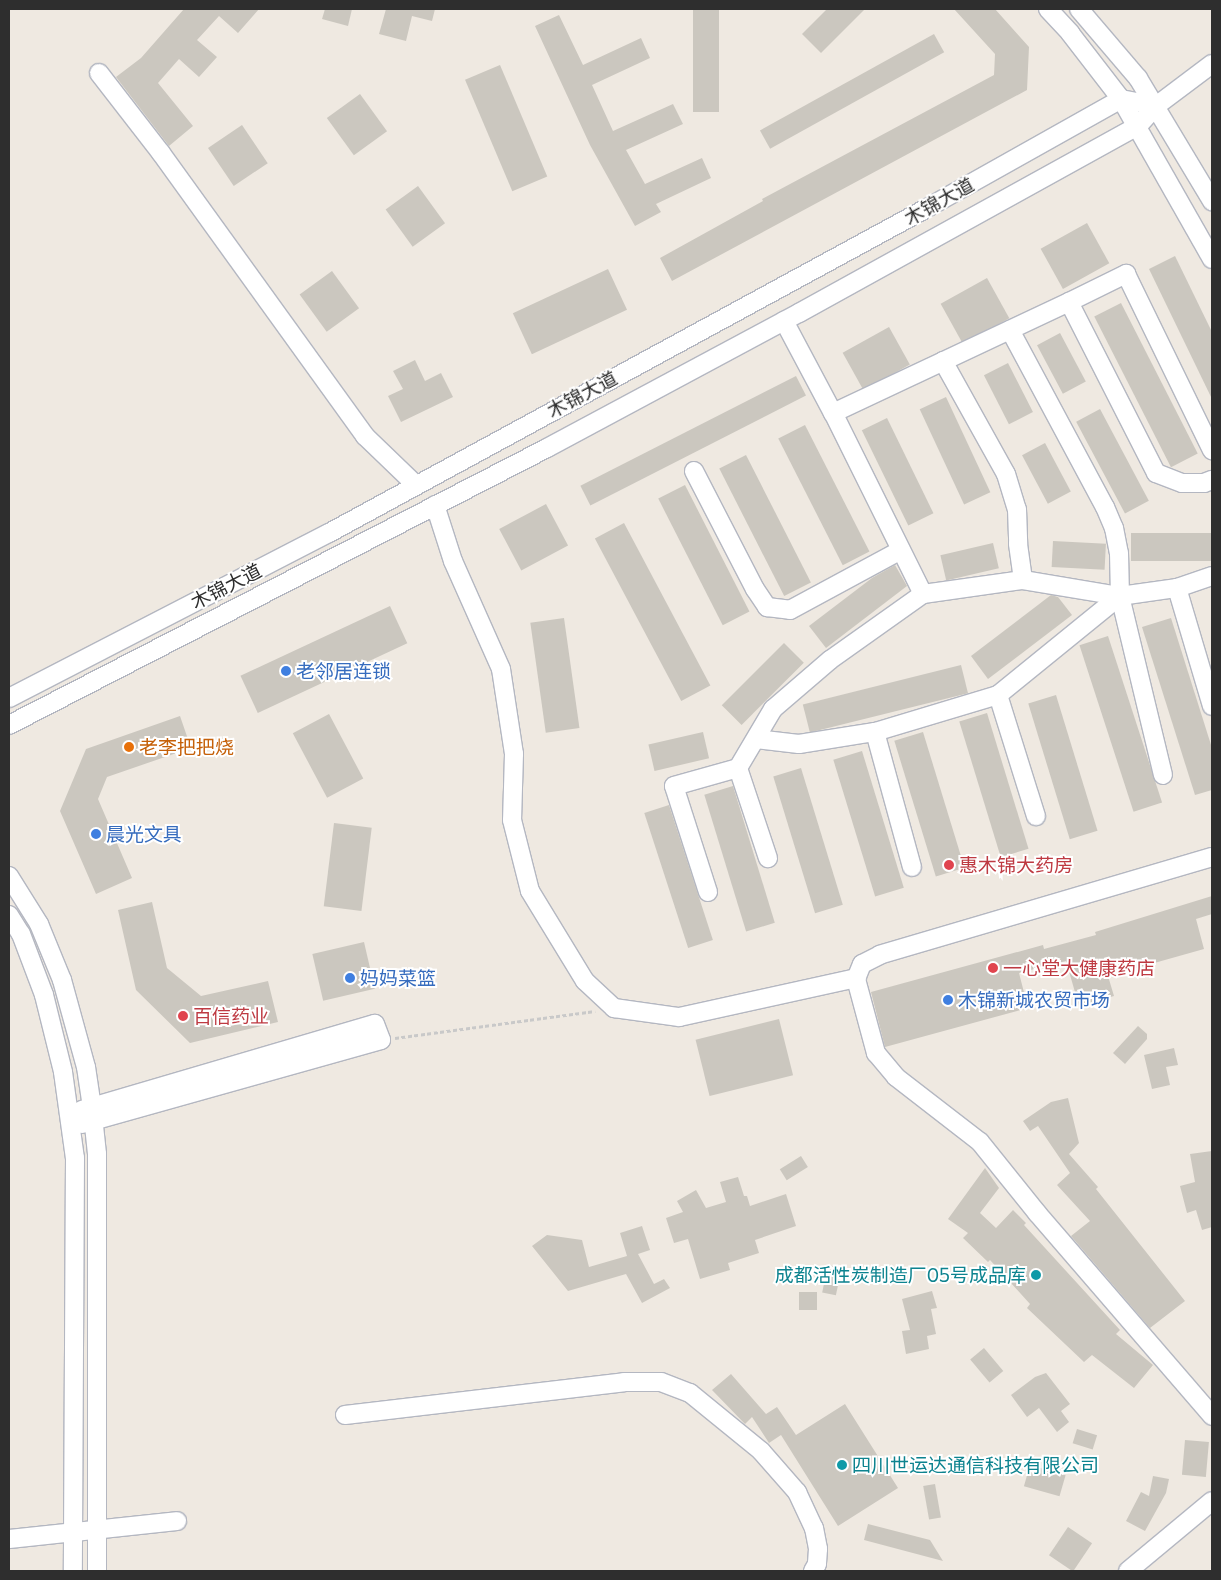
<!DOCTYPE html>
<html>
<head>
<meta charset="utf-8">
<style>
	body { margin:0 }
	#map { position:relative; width:1221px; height:1580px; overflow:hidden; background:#efe9e1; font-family:Commissioner,"Noto Sans SC",sans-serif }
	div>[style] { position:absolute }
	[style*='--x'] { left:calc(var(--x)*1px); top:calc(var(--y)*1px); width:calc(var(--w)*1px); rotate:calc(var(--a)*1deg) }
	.building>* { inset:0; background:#cbc7bf; transform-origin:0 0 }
	.path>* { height:2.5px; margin-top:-1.25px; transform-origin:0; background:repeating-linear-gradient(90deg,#c9c9c9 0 4px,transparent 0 6.5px) }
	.roads { filter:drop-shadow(1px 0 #b4b7c1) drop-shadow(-1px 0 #b4b7c1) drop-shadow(0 1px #b4b7c1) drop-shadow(0 -1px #b4b7c1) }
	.minor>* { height:18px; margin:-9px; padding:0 9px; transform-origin:9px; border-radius:9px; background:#fff }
	.dots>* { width:14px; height:14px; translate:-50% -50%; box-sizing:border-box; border:2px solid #fff; border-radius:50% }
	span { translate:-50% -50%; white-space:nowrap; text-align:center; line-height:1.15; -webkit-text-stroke:4px #fff; paint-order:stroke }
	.street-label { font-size:19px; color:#2e2e2e }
	.shop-label { font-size:19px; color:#366cbe }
	.left { translate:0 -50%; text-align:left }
	.food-label { font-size:19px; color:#c56008 }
	.health-label { font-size:19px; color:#be3a42 }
	.culture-label { font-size:19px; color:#0d838f }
	.right { translate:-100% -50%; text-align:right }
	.frame { position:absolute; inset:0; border:10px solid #2e2e2e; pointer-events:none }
</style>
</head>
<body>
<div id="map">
	<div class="building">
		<i style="clip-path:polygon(184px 9px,259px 9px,238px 33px,219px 16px,197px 40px,217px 57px,199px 77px,179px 59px,158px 83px,193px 126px,169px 146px,116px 77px,141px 58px)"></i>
		<i style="clip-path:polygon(325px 9px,352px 9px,348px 26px,322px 19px)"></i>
		<i style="clip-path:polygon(386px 9px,435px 9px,432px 21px,412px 16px,406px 41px,379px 34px)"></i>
		<i style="left:693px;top:9px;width:26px;height:103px"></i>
		<i style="clip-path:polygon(827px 9px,865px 9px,821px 53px,802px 34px)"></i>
		<i style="clip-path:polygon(954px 9px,995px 9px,1029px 47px,1027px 90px,672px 281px,660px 258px,763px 201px,762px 199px,994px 75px,995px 54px)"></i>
		<i style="clip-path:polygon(559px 15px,583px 65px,641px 38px,650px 58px,592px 85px,613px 131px,673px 104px,683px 124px,626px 150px,645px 184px,702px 158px,711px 178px,656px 204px,661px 212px,635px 226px,590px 145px,535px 26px)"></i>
		<i style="left:934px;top:34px;width:21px;height:199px;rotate:61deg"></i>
		<i style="left:500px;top:65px;width:121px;height:38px;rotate:67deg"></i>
		<i style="left:360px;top:94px;width:46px;height:41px;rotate:54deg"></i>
		<i style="left:242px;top:125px;width:46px;height:41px;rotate:56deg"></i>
		<i style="left:418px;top:186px;width:46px;height:40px;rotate:54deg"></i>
		<i style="left:1087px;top:223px;width:46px;height:53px;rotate:61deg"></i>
		<i style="clip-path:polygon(1175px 256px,1212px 332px,1212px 399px,1149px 269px)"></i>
		<i style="left:608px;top:269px;width:45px;height:105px;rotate:65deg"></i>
		<i style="left:332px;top:271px;width:46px;height:40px;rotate:54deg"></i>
		<i style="left:987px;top:278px;width:46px;height:53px;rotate:61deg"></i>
		<i style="left:1121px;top:303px;width:169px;height:30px;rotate:63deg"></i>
		<i style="left:889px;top:327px;width:43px;height:53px;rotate:61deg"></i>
		<i style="left:1060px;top:333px;width:55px;height:26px;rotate:62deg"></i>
		<i style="clip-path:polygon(415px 360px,425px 381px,441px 373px,453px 397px,401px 422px,388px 396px,403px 389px,393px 371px)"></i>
		<i style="left:1008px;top:363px;width:55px;height:27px;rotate:63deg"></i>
		<i style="left:796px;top:376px;width:22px;height:242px;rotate:63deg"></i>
		<i style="left:946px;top:397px;width:105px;height:29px;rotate:65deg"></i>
		<i style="left:1100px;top:409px;width:104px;height:27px;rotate:62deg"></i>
		<i style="left:887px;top:418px;width:106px;height:28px;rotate:64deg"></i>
		<i style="left:805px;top:425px;width:142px;height:30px;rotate:63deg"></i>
		<i style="left:1045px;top:443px;width:55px;height:26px;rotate:62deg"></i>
		<i style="left:746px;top:455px;width:143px;height:30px;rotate:63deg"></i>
		<i style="left:685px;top:485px;width:142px;height:30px;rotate:63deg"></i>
		<i style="left:546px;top:504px;width:47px;height:53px;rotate:62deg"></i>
		<i style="left:624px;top:523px;width:184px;height:33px;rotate:62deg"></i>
		<i style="left:1212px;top:533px;width:28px;height:81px;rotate:90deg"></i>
		<i style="left:1053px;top:541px;width:53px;height:26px;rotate:3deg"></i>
		<i style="left:993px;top:543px;width:26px;height:54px;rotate:77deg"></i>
		<i style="clip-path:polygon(895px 565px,907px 586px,826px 648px,809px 626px,872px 578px)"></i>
		<i style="clip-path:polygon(1051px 595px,1058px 597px,1072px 615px,988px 679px,971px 656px)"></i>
		<i style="left:390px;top:606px;width:41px;height:165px;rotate:65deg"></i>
		<i style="left:564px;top:618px;width:111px;height:34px;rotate:82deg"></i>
		<i style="clip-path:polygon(1171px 618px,1212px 748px,1212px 790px,1195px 795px,1142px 627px)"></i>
		<i style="left:1108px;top:636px;width:175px;height:30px;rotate:72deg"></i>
		<i style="left:784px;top:643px;width:28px;height:88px;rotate:45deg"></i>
		<i style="left:961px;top:665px;width:29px;height:163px;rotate:76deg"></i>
		<i style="left:1056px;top:695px;width:142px;height:29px;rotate:73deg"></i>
		<i style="left:987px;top:713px;width:142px;height:29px;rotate:73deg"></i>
		<i style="left:329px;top:714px;width:73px;height:41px;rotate:62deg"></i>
		<i style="clip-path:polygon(180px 716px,191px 748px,107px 777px,98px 799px,132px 878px,96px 894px,60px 811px,86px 749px)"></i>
		<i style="left:703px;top:732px;width:27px;height:56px;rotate:77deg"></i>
		<i style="left:923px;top:732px;width:142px;height:30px;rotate:73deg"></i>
		<i style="left:862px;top:751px;width:143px;height:30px;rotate:73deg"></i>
		<i style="left:801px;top:768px;width:143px;height:29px;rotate:73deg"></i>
		<i style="left:733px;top:786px;width:143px;height:30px;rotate:73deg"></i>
		<i style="left:669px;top:805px;width:142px;height:26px;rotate:72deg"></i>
		<i style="left:334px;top:823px;width:38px;height:84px;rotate:7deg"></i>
		<i style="clip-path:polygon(1212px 896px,1212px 914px,1196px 919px,1204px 949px,1108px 976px,1114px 996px,1079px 1006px,1066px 961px,1019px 973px,1028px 1008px,885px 1047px,871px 992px,1043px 945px,1044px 949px,1096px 935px,1095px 932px)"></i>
		<i style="clip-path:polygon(152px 902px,167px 968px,201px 996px,268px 981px,278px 1022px,190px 1043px,136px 990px,118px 910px)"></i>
		<i style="left:364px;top:942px;width:48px;height:53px;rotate:77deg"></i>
		<i style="left:779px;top:1019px;width:58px;height:86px;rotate:76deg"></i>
		<i style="clip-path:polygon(1138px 1026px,1147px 1034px,1147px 1039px,1125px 1064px,1113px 1053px)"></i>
		<i style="clip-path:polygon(1174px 1048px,1178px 1065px,1166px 1067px,1170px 1085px,1152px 1089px,1144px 1055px)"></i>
		<i style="clip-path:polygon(1068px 1098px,1079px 1143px,1069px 1154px,1098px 1187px,1096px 1189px,1185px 1301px,1150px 1328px,1071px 1236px,1090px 1221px,1057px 1185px,1070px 1173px,1038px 1126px,1030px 1131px,1023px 1121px,1051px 1102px)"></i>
		<i style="clip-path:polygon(1212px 1151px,1212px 1227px,1202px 1230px,1196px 1210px,1187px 1213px,1180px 1186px,1195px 1182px,1190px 1154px)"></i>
		<i style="left:801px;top:1156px;width:13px;height:25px;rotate:58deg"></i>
		<i style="clip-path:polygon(985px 1168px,999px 1188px,980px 1213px,996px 1228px,1013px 1210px,1026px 1223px,1024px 1225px,1120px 1330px,1116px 1334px,1153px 1365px,1134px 1388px,1092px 1355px,1084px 1362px,1027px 1308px,1030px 1304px,990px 1260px,988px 1262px,963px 1238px,968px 1233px,948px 1219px)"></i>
		<i style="clip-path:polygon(738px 1177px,744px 1196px,747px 1196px,750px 1206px,786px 1194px,796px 1226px,755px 1240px,759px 1253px,728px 1263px,730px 1270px,700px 1279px,688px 1239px,674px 1243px,666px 1218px,683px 1212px,677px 1201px,696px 1190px,706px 1208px,726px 1202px,720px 1182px)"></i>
		<i style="clip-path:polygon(642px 1226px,650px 1250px,638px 1254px,654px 1284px,664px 1279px,670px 1288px,642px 1303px,626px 1274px,568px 1291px,532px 1246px,547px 1235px,582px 1240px,589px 1267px,627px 1256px,620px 1233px)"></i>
		<i style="left:828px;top:1265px;width:14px;height:28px;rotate:12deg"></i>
		<i style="clip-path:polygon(932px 1291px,937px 1308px,931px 1309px,936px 1334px,927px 1336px,929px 1349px,906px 1354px,902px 1331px,910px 1330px,902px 1299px)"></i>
		<i style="left:799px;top:1292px;width:18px;height:18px"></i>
		<i style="left:984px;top:1348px;width:30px;height:18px;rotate:50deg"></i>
		<i style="clip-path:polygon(1046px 1373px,1070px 1404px,1061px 1411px,1069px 1422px,1057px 1432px,1039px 1408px,1027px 1417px,1011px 1395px,1035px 1377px)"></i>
		<i style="clip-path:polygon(731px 1374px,766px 1414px,777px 1407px,796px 1435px,845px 1404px,898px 1488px,838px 1526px,781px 1435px,769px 1443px,752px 1417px,745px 1424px,712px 1390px)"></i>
		<i style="left:1077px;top:1429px;width:21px;height:15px;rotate:17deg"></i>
		<i style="left:1185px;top:1440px;width:24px;height:35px;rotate:5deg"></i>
		<i style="left:1030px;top:1465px;width:37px;height:22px;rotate:16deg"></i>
		<i style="clip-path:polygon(1153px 1476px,1169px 1479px,1166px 1493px,1145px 1531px,1126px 1521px,1141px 1492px,1149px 1496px)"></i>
		<i style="left:935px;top:1484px;width:34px;height:12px;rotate:80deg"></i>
		<i style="clip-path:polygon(868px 1524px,930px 1540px,943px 1561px,864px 1540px)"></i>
		<i style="left:1068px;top:1527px;width:29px;height:34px;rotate:34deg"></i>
	</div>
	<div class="path">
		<i style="--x:395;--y:1038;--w:202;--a:-7.7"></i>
	</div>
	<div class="roads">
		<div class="minor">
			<i style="--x:1048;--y:9;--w:33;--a:47"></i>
			<i style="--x:1070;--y:33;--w:83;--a:52.3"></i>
			<i style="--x:1121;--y:99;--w:184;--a:60.4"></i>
			<i style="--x:1079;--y:9;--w:91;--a:49.5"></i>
			<i style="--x:1138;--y:78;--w:144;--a:59"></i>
			<i style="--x:99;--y:73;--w:101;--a:52.2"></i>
			<i style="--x:161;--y:153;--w:349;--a:54.2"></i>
			<i style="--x:365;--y:436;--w:71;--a:43.9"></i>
			<i style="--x:1069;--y:302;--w:64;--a:-26.2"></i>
			<i style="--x:1126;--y:274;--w:196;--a:64"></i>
			<i style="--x:784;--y:321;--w:104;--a:62"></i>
			<i style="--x:1010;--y:330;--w:201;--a:61.8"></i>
			<i style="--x:1105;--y:507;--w:23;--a:67"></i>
			<i style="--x:1114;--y:528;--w:25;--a:79"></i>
			<i style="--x:1119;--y:553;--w:43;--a:88.7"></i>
			<i style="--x:943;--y:361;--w:129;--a:60.9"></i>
			<i style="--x:1006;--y:474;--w:37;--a:73"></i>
			<i style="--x:1017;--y:509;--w:35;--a:88"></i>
			<i style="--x:1018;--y:544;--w:36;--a:82"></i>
			<i style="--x:694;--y:471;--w:133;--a:62.7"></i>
			<i style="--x:755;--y:589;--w:22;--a:56"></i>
			<i style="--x:767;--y:607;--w:23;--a:7"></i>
			<i style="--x:790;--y:610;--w:126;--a:-28.4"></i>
			<i style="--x:435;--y:505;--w:59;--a:72.2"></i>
			<i style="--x:453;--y:561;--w:118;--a:66"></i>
			<i style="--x:501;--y:669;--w:86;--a:81.3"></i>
			<i style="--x:514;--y:754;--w:66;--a:91.7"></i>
			<i style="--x:512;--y:820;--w:73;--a:75.8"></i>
			<i style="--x:530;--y:891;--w:105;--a:58.6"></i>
			<i style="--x:585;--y:981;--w:40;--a:43"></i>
			<i style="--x:614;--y:1008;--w:66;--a:7.9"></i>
			<i style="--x:679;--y:1017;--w:182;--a:-12.4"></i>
			<i style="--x:1177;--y:588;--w:123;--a:73.5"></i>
			<i style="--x:923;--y:594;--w:202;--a:-116.4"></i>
			<i style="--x:833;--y:413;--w:261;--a:-25.2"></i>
			<i style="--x:1069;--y:302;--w:192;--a:63"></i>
			<i style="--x:1156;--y:473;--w:28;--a:21"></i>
			<i style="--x:1182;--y:483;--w:22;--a:0"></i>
			<i style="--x:1204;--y:483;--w:9;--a:-21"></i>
			<i style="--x:998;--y:695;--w:127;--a:72.6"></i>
			<i style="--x:9;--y:698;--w:360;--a:-27.3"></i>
			<i style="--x:329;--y:533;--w:681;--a:-28.52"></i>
			<i style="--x:927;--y:208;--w:223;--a:-29.3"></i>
			<i style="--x:1121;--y:99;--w:36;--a:11"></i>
			<i style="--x:9;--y:725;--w:605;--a:-27.24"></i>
			<i style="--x:547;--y:448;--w:286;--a:-28.2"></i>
			<i style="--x:799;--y:313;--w:387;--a:-28.9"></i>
			<i style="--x:1138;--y:126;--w:27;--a:-48"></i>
			<i style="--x:1156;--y:106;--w:70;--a:-36.9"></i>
			<i style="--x:875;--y:732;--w:140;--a:74.7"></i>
			<i style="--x:756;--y:739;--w:43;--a:6.6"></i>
			<i style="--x:799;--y:744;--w:77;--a:-9"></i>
			<i style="--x:875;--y:732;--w:128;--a:-16.7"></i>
			<i style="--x:998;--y:695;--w:157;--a:-39.1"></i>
			<i style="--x:1120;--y:596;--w:184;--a:76.5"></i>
			<i style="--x:738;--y:768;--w:95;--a:71.6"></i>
			<i style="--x:1212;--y:857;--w:346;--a:163.6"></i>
			<i style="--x:880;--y:955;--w:20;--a:153"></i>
			<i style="--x:862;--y:964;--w:16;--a:112"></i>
			<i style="--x:856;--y:979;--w:77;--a:74.9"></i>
			<i style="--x:876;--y:1053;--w:31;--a:50"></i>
			<i style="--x:896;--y:1077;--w:106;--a:37.7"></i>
			<i style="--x:980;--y:1142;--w:91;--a:51.2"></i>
			<i style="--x:1037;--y:1213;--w:268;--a:49.2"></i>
			<i style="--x:9;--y:876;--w:57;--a:58"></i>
			<i style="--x:39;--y:924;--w:61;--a:67.7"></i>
			<i style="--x:62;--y:980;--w:90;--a:74.6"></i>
			<i style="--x:86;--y:1067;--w:40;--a:81.5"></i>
			<i style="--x:92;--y:1107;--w:47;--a:83.9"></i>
			<i style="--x:97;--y:1154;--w:417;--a:90"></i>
			<i style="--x:708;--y:892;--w:111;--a:-107.8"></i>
			<i style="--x:674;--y:786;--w:66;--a:-15.7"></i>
			<i style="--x:738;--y:768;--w:69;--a:-59.3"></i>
			<i style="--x:773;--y:709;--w:75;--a:-40.7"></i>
			<i style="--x:830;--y:660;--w:114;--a:-35.4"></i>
			<i style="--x:923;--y:594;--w:101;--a:-8"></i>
			<i style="--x:1023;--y:580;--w:98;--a:9.4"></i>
			<i style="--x:1120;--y:596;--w:58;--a:-8"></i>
			<i style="--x:1177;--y:588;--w:37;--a:-19"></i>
			<i style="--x:9;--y:915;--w:22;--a:58"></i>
			<i style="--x:21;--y:934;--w:65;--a:69.3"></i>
			<i style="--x:44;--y:995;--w:79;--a:76.1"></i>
			<i style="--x:63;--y:1072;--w:87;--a:82.1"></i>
			<i style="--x:75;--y:1158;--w:413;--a:90.3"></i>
			<i style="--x:82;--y:1110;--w:305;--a:-16.4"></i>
			<i style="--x:375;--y:1024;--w:17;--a:69"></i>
			<i style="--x:381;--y:1040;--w:310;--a:164.3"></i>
			<i style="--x:345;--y:1415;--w:281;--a:-6.7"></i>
			<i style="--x:624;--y:1382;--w:37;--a:0"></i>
			<i style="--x:661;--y:1382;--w:31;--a:21"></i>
			<i style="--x:690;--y:1393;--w:92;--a:39.2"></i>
			<i style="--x:761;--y:1451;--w:55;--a:48.7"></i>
			<i style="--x:797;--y:1492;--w:40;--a:65"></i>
			<i style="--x:814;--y:1528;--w:21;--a:79"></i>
			<i style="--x:818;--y:1549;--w:15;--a:94"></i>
			<i style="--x:817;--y:1564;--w:8;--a:120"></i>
			<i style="--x:9;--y:1539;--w:169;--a:-6.1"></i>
			<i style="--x:1128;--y:1571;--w:109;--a:-39.8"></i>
		</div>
	</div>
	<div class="dots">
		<i style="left:286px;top:671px;background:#3f7fe0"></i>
		<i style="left:129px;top:747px;background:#e8710a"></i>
		<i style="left:96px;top:834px;background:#3f7fe0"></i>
		<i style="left:949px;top:865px;background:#e0444e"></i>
		<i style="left:993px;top:968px;background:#e0444e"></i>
		<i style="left:350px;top:978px;background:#3f7fe0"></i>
		<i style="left:948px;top:1000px;background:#3f7fe0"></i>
		<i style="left:183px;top:1016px;background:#e0444e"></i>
		<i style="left:1036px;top:1275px;background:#0f9aa8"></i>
		<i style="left:842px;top:1465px;background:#0f9aa8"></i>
	</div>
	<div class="street-label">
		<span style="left:939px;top:201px;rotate:-29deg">木锦大道</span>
		<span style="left:582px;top:394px;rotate:-28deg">木锦大道</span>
		<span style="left:226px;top:586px;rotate:-27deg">木锦大道</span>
	</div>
	<div class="shop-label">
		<span class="left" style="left:296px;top:671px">老邻居连锁</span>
		<span class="left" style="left:106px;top:834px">晨光文具</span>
		<span class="left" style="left:360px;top:978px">妈妈菜篮</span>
		<span class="left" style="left:958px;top:1000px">木锦新城农贸市场</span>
	</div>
	<div class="food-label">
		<span class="left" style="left:139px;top:747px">老李把把烧</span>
	</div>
	<div class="health-label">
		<span class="left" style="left:959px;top:865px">惠木锦大药房</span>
		<span class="left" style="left:1003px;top:968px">一心堂大健康药店</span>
		<span class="left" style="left:193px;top:1016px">百信药业</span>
	</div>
	<div class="culture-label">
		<span class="right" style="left:1026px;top:1275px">成都活性炭制造厂05号成品库</span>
		<span class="left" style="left:852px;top:1465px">四川世运达通信科技有限公司</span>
	</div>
	<div class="frame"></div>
</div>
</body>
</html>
